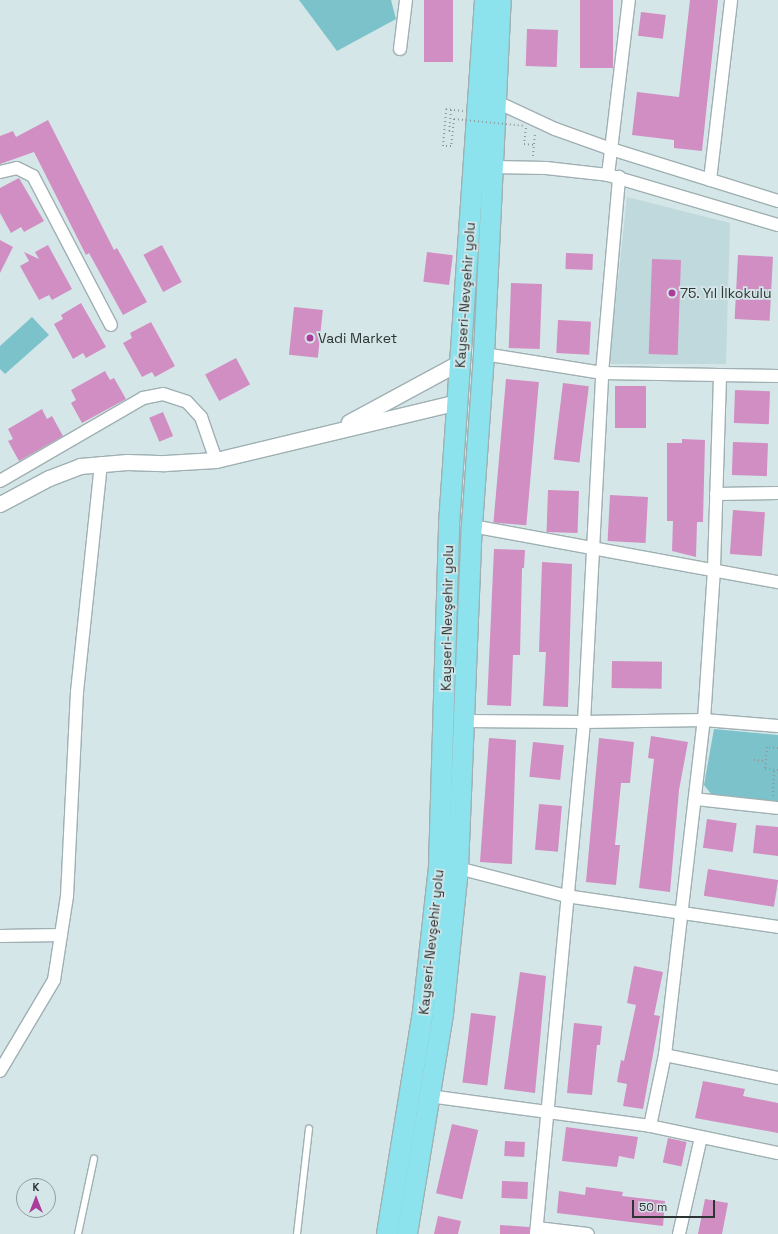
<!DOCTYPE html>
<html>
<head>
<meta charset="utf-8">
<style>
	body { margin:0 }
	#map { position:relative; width:778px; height:1234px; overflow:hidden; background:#d5e6e8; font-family:"Space Grotesk",sans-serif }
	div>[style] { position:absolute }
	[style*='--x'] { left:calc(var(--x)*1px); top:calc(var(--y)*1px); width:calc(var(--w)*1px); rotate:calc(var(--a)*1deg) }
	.built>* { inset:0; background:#c0d9dd }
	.green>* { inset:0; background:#7bc2cb }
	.building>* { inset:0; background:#d18ec3; transform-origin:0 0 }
	.path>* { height:2px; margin-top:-1px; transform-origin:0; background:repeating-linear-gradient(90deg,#8d9a9b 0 1px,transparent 0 4px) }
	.roads { filter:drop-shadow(1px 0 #9fb0b2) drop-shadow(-1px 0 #9fb0b2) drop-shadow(0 1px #9fb0b2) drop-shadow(0 -1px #9fb0b2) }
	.service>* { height:6px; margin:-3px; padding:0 3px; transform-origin:3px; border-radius:3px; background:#fff }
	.minor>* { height:12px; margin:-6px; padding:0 6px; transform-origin:6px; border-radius:6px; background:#fff }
	.tertiary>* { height:15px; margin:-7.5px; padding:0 7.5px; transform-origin:7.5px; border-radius:7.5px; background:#fff }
	.trunk>* { height:20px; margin:-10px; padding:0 10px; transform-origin:10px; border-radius:10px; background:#8ce3ee }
	.path-bridge>* { height:2px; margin-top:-1px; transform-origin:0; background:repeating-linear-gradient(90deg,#8d9a9b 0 1px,transparent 0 4px) }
	.dots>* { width:11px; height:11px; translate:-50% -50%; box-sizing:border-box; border:2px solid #d5e6e8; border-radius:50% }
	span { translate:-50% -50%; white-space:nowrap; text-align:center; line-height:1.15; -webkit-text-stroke:3.5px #d5e6e8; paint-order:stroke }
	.poi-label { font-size:14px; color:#2d3434 }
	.left { translate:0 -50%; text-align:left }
	.street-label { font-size:14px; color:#2d3434 }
	.north { position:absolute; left:16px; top:1178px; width:40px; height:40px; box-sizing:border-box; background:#d5e6e8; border:1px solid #929fa0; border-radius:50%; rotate:0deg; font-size:11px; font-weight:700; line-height:16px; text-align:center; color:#2d3434 }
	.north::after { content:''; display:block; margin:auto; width:14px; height:18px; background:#ab3c9a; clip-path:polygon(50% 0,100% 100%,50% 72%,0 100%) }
	.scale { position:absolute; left:632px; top:1200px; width:83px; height:18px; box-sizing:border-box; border:2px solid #2d3434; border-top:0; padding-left:5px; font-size:12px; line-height:14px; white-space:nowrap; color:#2d3434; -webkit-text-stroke:3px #d5e6e8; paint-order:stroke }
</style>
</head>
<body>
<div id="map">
	<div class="built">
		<i style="clip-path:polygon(627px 197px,730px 223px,726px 364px,609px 364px)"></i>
	</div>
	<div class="green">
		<i style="clip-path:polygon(299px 0,391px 0,396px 19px,337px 51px)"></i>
		<i style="clip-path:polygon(32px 317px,49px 335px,5px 374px,0 369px,0 346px)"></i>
		<i style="clip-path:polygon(714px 729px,778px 735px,778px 802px,712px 795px,704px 785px)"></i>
	</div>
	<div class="building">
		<i style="left:424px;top:0;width:29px;height:62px"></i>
		<i style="left:580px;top:0;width:33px;height:68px"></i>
		<i style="clip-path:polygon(690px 0,718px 0,702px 151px,674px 148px,674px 140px,632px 135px,637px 92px,679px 97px)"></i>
		<i style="left:641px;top:12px;width:25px;height:24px;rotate:7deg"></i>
		<i style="left:527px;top:29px;width:31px;height:37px;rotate:2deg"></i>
		<i style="clip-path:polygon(48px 120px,114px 250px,117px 248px,147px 302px,123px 315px,89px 253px,86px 255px,34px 152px,0 164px,0 136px,13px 131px,16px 137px)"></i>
		<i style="clip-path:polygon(19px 178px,44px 221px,24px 232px,21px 227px,11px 233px,0 213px,0 188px)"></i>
		<i style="clip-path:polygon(0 240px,13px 247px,0 273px)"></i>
		<i style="clip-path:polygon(48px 245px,72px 289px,52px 300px,49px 295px,39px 300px,20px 266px,29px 261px,24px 252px,39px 259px,35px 252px)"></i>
		<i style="left:162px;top:245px;width:42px;height:21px;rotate:62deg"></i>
		<i style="left:427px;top:252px;width:26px;height:30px;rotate:7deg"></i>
		<i style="left:566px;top:253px;width:27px;height:16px;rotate:2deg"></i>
		<i style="left:738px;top:255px;width:35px;height:64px;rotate:3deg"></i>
		<i style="left:652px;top:259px;width:29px;height:95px;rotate:2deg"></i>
		<i style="left:511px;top:283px;width:31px;height:65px;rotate:2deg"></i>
		<i style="clip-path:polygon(81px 303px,106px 347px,86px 358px,83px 353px,73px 359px,54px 324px,63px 319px,61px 315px)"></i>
		<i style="left:294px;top:307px;width:29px;height:48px;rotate:6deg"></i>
		<i style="left:558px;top:320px;width:33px;height:33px;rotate:3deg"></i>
		<i style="clip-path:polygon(151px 322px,175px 366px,155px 377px,152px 372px,142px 377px,123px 343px,132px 338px,130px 333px)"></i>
		<i style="left:236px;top:358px;width:30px;height:35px;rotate:62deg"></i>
		<i style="clip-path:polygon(105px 371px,110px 380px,114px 378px,126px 399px,82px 423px,71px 403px,76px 400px,71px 390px)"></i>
		<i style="left:506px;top:379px;width:33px;height:144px;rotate:5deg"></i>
		<i style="left:563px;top:383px;width:26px;height:77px;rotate:7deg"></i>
		<i style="left:615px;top:386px;width:31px;height:42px"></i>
		<i style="left:735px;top:390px;width:35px;height:33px;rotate:2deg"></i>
		<i style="clip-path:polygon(42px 409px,47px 419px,52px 416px,63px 436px,19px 461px,8px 441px,13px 439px,8px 429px)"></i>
		<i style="left:163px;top:412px;width:26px;height:15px;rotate:67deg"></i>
		<i style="clip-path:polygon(682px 439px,705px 440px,703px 522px,697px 522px,696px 557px,672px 551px,673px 521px,667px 521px,667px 443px,682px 443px)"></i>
		<i style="left:733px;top:442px;width:35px;height:33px;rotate:2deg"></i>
		<i style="left:548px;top:490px;width:31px;height:42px;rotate:2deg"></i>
		<i style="left:610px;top:495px;width:38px;height:46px;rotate:3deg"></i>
		<i style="left:733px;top:510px;width:32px;height:44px;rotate:4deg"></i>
		<i style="clip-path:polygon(494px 549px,525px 550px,524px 568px,522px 568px,520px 655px,513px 655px,511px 706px,487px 705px)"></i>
		<i style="clip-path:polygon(542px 562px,572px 564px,568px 707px,543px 706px,546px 652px,539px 652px)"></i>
		<i style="left:612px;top:661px;width:50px;height:27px;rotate:1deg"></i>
		<i style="clip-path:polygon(651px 736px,688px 742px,679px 790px,670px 892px,639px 888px,654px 759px,648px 758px)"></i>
		<i style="clip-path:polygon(489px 738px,516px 740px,512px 864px,480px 862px)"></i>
		<i style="clip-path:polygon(599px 738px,634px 742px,630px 783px,621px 783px,615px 845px,620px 845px,616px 885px,586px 882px)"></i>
		<i style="left:533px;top:742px;width:31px;height:35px;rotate:6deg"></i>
		<i style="left:539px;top:804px;width:23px;height:46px;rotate:5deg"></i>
		<i style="left:707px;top:819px;width:30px;height:29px;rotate:8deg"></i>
		<i style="clip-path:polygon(756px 825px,778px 827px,778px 856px,753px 853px)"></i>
		<i style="left:708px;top:869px;width:71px;height:27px;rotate:9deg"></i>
		<i style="clip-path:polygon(634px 966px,663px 972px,654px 1015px,660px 1016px,643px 1109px,623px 1106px,627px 1084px,617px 1082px,621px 1060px,624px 1061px,636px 1005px,627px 1003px)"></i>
		<i style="clip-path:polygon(520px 972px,546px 976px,535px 1093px,504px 1089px)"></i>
		<i style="left:471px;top:1013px;width:25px;height:70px;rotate:7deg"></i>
		<i style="clip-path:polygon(574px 1023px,602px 1026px,600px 1045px,597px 1045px,592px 1095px,567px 1093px)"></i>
		<i style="clip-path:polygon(703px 1081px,745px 1089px,743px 1096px,778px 1103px,778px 1133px,695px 1118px)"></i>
		<i style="left:452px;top:1124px;width:27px;height:71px;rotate:13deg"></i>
		<i style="clip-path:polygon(566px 1127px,638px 1137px,634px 1159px,619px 1156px,617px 1167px,562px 1161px)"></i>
		<i style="left:668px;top:1138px;width:19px;height:25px;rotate:12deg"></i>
		<i style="left:505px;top:1141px;width:20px;height:15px;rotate:3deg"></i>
		<i style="left:502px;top:1181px;width:26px;height:17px;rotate:2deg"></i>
		<i style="clip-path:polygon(586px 1187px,623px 1192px,622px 1196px,665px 1201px,663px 1226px,557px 1213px,559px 1191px,585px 1195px)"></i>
		<i style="clip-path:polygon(705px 1199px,728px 1203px,722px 1234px,698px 1234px)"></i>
		<i style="clip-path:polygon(438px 1216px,461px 1221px,458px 1234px,434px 1234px)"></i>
		<i style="clip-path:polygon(500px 1225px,529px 1227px,529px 1234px,500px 1234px)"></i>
	</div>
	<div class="path">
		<i style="--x:451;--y:110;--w:21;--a:95"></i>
		<i style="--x:449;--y:131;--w:3;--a:0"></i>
		<i style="--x:454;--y:119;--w:27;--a:96"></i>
		<i style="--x:451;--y:146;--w:8;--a:180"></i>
		<i style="--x:443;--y:146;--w:37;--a:-85"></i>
		<i style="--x:446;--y:109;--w:17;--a:7"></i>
		<i style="--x:526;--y:128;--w:16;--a:97"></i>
		<i style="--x:524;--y:144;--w:10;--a:6"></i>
		<i style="--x:533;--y:156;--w:23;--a:-85"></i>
		<i style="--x:778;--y:748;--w:11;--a:-175"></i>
		<i style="--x:767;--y:747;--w:22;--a:95"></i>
		<i style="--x:765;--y:769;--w:13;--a:4"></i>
		<i style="--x:754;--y:760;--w:12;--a:5"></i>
		<i style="--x:773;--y:796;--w:26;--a:-88"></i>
	</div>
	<div class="roads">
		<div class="service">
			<i style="--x:78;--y:1234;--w:77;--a:-78"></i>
			<i style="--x:297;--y:1234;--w:106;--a:-83.5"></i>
		</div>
		<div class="minor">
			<i style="--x:400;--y:49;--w:49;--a:-83"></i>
			<i style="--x:497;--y:102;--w:64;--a:25"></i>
			<i style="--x:555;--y:129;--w:59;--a:19.7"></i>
			<i style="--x:611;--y:149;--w:175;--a:17.3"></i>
			<i style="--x:494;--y:167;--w:52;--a:1.1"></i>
			<i style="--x:546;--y:168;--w:62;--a:6.4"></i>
			<i style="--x:608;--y:175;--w:177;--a:16.4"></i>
			<i style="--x:0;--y:172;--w:17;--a:-13"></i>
			<i style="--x:17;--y:168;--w:18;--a:27"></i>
			<i style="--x:33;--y:176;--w:168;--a:62.4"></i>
			<i style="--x:608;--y:175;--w:176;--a:-83.2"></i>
			<i style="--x:710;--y:180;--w:181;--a:-83.3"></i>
			<i style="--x:484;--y:354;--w:120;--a:9.1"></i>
			<i style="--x:602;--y:373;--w:176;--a:1"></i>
			<i style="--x:0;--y:481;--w:165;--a:-30.1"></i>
			<i style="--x:143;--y:398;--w:20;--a:-11"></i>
			<i style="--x:163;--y:394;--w:25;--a:18"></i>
			<i style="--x:187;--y:402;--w:21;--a:47"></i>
			<i style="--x:201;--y:417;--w:46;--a:70.8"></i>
			<i style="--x:716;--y:494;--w:62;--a:-0.9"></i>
			<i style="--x:472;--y:526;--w:311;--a:10.4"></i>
			<i style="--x:465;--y:721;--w:119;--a:0.5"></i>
			<i style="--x:584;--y:722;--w:120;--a:-1"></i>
			<i style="--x:704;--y:720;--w:74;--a:4.6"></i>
			<i style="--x:695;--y:799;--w:83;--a:6.2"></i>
			<i style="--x:458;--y:868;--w:112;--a:14.5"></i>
			<i style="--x:566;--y:896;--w:214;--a:8.3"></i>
			<i style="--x:0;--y:936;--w:61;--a:-0.9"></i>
			<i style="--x:665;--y:1055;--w:115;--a:11.5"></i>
			<i style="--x:0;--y:1071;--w:106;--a:-59.3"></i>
			<i style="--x:54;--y:980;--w:85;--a:-81.2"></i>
			<i style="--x:67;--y:896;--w:204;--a:-87.2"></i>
			<i style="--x:77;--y:692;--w:230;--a:-84"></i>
			<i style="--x:429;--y:1096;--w:223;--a:7.7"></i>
			<i style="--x:650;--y:1126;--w:131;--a:11.9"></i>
			<i style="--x:650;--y:1126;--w:73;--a:-78.1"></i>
			<i style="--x:665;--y:1055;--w:337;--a:-83.4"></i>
			<i style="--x:704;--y:720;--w:152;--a:-86.2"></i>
			<i style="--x:714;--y:568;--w:193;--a:-88.2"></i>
			<i style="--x:537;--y:1228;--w:51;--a:6.7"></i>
			<i style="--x:536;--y:1234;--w:514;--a:-84.64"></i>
			<i style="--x:584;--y:722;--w:349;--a:-87"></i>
			<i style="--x:602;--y:373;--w:197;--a:-85"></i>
			<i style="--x:679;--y:1234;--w:99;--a:-77.2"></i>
		</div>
		<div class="tertiary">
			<i style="--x:349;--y:422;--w:126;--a:-28.4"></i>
			<i style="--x:0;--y:504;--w:55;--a:-28"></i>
			<i style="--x:49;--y:478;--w:33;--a:-21"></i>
			<i style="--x:80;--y:466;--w:47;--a:-4.9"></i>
			<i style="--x:127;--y:462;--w:38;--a:2"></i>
			<i style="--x:165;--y:463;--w:51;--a:-3.4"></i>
			<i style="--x:216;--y:460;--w:249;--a:-13.5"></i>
		</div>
		<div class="trunk">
			<i style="--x:387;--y:1234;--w:225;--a:-80.8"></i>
			<i style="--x:423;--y:1012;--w:147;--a:-83.7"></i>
			<i style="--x:439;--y:866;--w:342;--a:-88.3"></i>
			<i style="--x:449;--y:524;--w:525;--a:-86.07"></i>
			<i style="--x:407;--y:1234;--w:223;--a:-80.7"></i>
			<i style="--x:443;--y:1014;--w:147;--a:-84.1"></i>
			<i style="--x:458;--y:868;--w:342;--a:-87.7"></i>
			<i style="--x:472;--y:526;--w:172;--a:-86"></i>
			<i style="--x:484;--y:354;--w:354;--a:-87.3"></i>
		</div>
	</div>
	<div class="path-bridge">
		<i style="--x:454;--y:119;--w:72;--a:5.6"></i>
	</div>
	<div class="dots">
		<i style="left:672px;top:293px;background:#ab3c9a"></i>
		<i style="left:310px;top:338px;background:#ab3c9a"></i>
	</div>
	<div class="poi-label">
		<span class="left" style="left:680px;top:293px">75. Yıl İlkokulu</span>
		<span class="left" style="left:318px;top:338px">Vadi Market</span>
	</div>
	<div class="street-label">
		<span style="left:465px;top:295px;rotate:-86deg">Kayseri-Nevşehir yolu</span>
		<span style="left:447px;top:618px;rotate:-89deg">Kayseri-Nevşehir yolu</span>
		<span style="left:431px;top:942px;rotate:-84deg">Kayseri-Nevşehir yolu</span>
	</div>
	<div class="north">K</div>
	<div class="scale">50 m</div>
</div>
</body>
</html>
